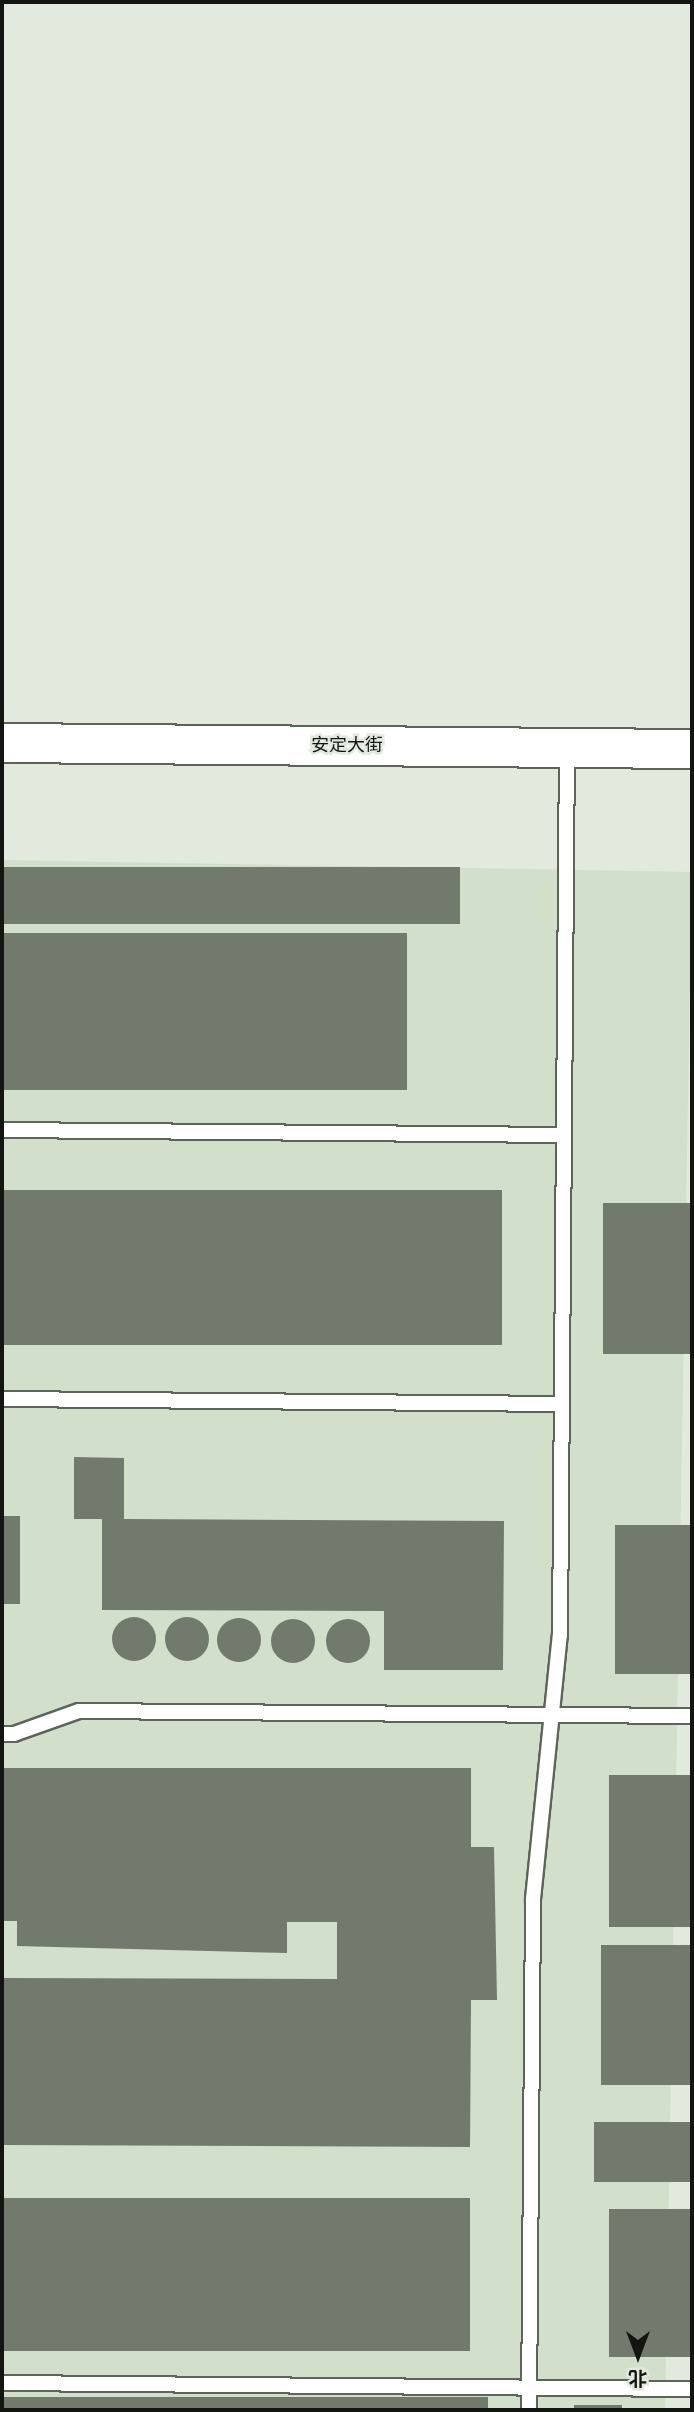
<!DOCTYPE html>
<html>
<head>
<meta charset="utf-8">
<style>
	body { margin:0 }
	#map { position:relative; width:694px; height:2412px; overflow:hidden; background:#e1eadd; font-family:"Source Sans 3","Noto Sans SC",sans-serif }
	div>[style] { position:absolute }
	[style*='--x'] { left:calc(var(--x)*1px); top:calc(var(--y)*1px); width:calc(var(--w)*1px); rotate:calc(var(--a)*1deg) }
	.built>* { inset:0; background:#d2dfcb; transform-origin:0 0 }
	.building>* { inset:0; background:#727a6e; transform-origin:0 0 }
	.round { border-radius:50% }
	.roads { filter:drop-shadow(2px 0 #5d655a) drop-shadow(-2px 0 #5d655a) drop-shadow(0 2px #5d655a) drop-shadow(0 -2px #5d655a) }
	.lane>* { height:14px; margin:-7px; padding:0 7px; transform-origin:7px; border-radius:7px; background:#fff }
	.secondary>* { height:38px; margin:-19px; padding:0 19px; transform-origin:19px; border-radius:19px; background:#fff }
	span { translate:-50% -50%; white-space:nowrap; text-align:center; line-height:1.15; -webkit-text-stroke:5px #e1eadd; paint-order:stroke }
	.street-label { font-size:18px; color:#121511 }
	.frame { position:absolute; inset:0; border:4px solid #121511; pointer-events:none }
	.north { position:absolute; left:603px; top:2321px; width:70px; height:70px; -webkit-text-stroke:5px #e1eadd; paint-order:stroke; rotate:180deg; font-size:19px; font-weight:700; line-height:28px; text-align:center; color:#121511 }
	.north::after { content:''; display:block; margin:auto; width:24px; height:32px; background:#121511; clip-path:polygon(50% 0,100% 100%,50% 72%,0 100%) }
</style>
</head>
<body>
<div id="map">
	<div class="built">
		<i style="left:2px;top:860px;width:690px;height:1550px;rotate:1deg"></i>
	</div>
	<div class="building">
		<i style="left:2px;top:867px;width:458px;height:57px"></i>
		<i style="left:2px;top:933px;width:405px;height:157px"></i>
		<i style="left:2px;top:1190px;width:500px;height:155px"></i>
		<i style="left:603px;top:1203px;width:89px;height:151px"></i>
		<i style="clip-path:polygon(74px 1457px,124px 1458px,124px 1519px,504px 1521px,503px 1670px,384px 1670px,384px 1611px,102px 1610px,102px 1519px,74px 1519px)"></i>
		<i style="left:2px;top:1516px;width:18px;height:88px"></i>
		<i style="left:615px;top:1525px;width:77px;height:149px"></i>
		<i class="round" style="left:112px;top:1617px;width:44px;height:44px"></i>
		<i class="round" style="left:165px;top:1617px;width:44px;height:44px"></i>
		<i class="round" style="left:217px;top:1618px;width:44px;height:44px"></i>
		<i class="round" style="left:326px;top:1619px;width:44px;height:44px"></i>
		<i class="round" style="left:271px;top:1619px;width:44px;height:44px"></i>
		<i style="clip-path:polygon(2px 1768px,471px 1768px,471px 1847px,494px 1847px,497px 2000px,471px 2000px,470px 2147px,2px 2145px,2px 1978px,337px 1979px,337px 1922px,287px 1922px,287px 1953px,17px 1946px,17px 1921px,2px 1921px)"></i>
		<i style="left:609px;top:1775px;width:83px;height:152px"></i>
		<i style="left:601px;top:1945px;width:91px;height:140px"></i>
		<i style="left:594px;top:2122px;width:98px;height:60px"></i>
		<i style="left:2px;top:2198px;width:468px;height:153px"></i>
		<i style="left:609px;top:2209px;width:83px;height:148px"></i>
		<i style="left:2px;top:2397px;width:486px;height:13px"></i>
		<i style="left:574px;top:2405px;width:48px;height:5px"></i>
	</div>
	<div class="roads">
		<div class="lane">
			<i style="--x:2;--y:1130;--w:562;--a:0.51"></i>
			<i style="--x:2;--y:1399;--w:559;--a:0.51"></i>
			<i style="--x:2;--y:1734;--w:12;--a:0"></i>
			<i style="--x:14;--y:1734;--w:69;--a:-19.5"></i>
			<i style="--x:79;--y:1711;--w:613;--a:0.47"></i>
			<i style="--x:2;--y:2383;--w:690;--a:0.5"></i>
			<i style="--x:529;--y:2410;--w:511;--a:-89.55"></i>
			<i style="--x:533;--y:1899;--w:265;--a:-84.2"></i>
			<i style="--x:560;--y:1635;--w:886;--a:-89.55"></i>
		</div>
		<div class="secondary">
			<i style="--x:2;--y:743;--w:690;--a:0.5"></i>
		</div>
	</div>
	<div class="street-label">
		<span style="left:347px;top:746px">安定大街</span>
	</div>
	<div class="frame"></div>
	<div class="north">北</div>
</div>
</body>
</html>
